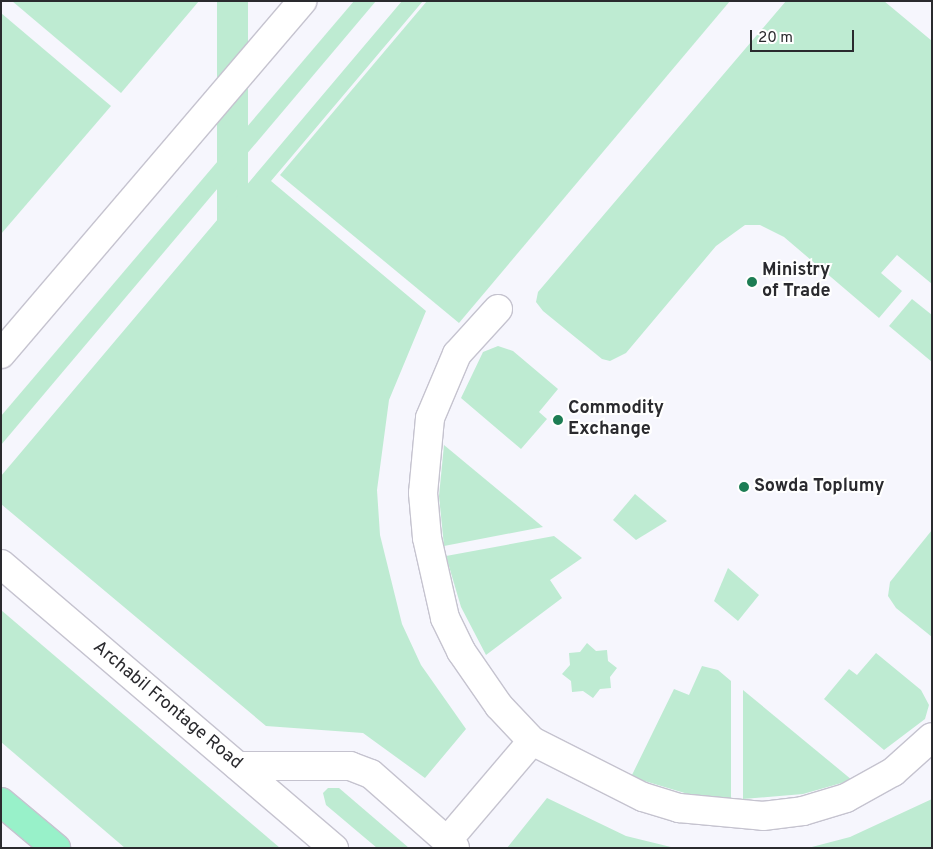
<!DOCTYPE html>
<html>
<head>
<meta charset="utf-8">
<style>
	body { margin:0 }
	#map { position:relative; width:933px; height:849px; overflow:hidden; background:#f6f6fd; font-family:Overpass,sans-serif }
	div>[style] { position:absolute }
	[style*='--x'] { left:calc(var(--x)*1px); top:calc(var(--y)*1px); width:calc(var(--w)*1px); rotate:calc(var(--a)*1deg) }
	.green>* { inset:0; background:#beebd2; transform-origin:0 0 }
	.roads { filter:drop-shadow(1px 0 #c5c3cf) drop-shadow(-1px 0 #c5c3cf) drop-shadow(0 1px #c5c3cf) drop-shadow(0 -1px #c5c3cf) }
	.minor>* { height:28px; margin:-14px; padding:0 14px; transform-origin:14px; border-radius:14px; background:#fff }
	.major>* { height:28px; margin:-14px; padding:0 14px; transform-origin:14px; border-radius:14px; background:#98f1c9 }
	.dots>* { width:14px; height:14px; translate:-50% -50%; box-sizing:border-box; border:2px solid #fff; border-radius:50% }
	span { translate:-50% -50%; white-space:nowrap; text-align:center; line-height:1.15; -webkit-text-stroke:4px #fff; paint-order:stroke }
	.poi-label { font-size:18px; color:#2a2a2e; font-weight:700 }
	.left { translate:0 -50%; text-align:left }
	.street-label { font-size:18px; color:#2a2a2e }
	.frame { position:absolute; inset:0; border:2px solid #2a2a2e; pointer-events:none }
	.scale { position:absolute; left:750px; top:30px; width:104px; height:22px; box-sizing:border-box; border:2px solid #2a2a2e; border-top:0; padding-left:6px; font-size:15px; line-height:18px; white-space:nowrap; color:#2a2a2e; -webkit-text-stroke:4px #fff; paint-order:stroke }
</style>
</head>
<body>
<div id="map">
	<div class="green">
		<i style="clip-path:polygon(12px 1px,199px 1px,121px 93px)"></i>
		<i style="left:217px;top:1px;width:31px;height:334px"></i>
		<i style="clip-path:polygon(354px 1px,376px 1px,1px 445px,1px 416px)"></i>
		<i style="clip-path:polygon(402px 1px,423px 1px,271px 181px,426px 311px,389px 400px,377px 490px,380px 535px,402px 624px,421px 665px,466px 729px,425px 778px,363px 733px,266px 726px,1px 504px,1px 476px)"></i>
		<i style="clip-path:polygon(427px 1px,730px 1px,459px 323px,280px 175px)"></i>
		<i style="clip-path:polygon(786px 1px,884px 1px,932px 41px,932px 284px,897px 255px,881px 273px,902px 291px,879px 318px,784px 237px,760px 225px,745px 225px,716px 246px,626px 353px,610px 361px,602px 359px,543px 311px,536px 302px,538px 292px)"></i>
		<i style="clip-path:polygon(1px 13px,111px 106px,1px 234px)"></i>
		<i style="clip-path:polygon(912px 299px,932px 315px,932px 362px,889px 326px)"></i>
		<i style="clip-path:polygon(498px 346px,513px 351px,558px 389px,539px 412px,547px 419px,521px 449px,461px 398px,483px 352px)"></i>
		<i style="clip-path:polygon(444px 445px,543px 527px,444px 546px,439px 496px)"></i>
		<i style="clip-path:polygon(635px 494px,667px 521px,636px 540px,613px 520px)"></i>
		<i style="clip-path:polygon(932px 530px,932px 637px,896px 608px,888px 596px,890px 582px)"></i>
		<i style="clip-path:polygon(554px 536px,582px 558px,550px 580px,562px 598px,486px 655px,461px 607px,446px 556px)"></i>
		<i style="clip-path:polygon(728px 568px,759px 595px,738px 621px,714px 601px)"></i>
		<i style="clip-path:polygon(1px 610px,280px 848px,125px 848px,1px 742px)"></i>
		<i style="clip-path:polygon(587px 643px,596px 651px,607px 650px,608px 661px,617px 668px,610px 677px,611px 688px,600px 689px,593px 698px,583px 691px,572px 692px,571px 681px,562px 674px,570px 665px,569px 653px,580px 652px)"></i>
		<i style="clip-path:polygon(876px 653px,921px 690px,929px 705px,925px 719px,884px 750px,824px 699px,849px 669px,857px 675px)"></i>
		<i style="clip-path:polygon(702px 666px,718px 670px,731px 681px,731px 799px,688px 794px,631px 777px,674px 689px,689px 695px)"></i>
		<i style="clip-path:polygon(743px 690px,852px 780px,803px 794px,743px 799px)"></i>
		<i style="clip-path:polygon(328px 788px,339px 788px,409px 848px,377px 848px,326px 805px,323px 793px)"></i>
		<i style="clip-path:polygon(547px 798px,626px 836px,675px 848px,507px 848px)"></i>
		<i style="clip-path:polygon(932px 799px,932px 848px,808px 848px,850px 837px)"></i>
	</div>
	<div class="roads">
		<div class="minor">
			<i style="--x:498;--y:309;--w:61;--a:132.3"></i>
			<i style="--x:457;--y:354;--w:69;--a:112.9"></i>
			<i style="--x:430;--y:418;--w:75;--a:95.3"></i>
			<i style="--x:423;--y:493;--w:45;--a:84.9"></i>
			<i style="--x:427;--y:538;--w:82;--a:77.3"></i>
			<i style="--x:445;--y:618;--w:37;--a:64"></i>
			<i style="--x:461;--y:651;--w:67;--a:55.4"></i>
			<i style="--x:499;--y:706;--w:48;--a:46.7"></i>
			<i style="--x:532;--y:741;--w:124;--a:26.8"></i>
			<i style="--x:643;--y:797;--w:38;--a:17"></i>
			<i style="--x:679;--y:808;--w:84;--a:5.4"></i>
			<i style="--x:763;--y:816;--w:40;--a:-7.1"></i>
			<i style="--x:803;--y:811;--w:45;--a:-16.8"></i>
			<i style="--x:846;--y:798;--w:54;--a:-29"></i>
			<i style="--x:893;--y:772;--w:52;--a:-41.9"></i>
			<i style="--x:1;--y:354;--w:464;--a:-49.5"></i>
			<i style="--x:1;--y:564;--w:438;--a:40.5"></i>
			<i style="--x:238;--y:766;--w:112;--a:0"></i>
			<i style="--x:350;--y:766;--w:22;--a:21"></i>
			<i style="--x:371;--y:774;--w:112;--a:41.4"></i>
			<i style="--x:447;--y:841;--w:131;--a:-49.6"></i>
		</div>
		<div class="major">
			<i style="--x:1;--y:802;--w:72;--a:39.9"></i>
		</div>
	</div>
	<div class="dots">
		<i style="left:752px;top:282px;background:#1d7d54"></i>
		<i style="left:558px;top:420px;background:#1d7d54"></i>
		<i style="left:744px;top:487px;background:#1d7d54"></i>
	</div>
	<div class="poi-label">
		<span class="left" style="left:762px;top:282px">Ministry<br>of Trade</span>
		<span class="left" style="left:568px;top:420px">Commodity<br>Exchange</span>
		<span class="left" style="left:754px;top:487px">Sowda Toplumy</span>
	</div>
	<div class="street-label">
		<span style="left:167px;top:706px;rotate:40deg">Archabil Frontage Road</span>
	</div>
	<div class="frame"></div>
	<div class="scale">20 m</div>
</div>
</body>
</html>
